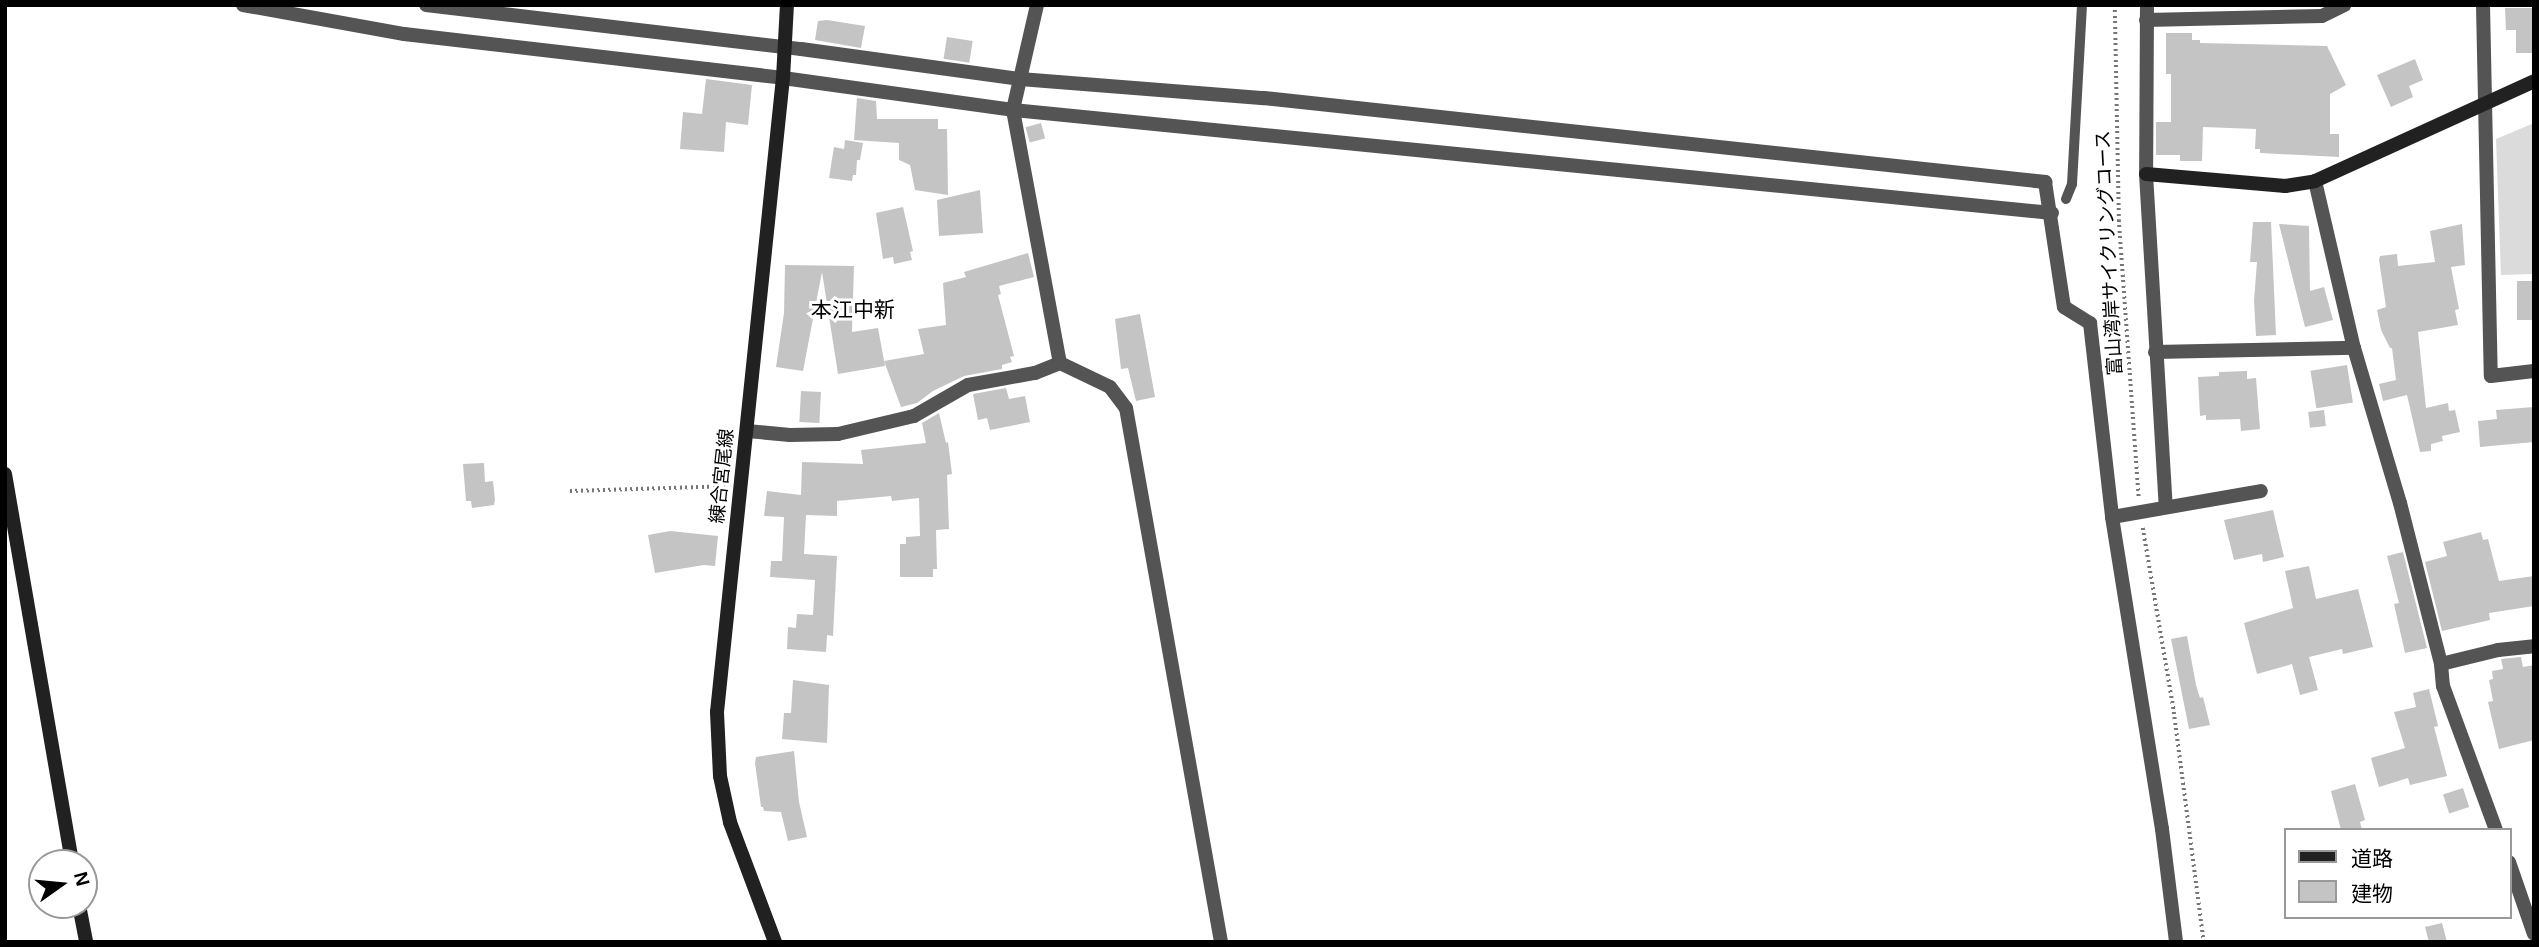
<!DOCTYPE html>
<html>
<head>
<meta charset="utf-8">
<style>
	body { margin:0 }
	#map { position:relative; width:2539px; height:947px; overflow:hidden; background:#fff; font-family:Arial,"Noto Sans JP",sans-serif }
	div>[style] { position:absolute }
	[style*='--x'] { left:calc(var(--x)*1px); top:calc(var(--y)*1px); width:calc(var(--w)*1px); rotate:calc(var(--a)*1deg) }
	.green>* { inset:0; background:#dbdbdb }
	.building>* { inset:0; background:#c4c4c4; transform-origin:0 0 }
	.path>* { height:3.5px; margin-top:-1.75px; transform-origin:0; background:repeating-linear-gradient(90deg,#767676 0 2px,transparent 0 5.5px) }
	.lane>* { height:10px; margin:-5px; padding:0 5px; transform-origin:5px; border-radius:5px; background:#545454 }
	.street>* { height:14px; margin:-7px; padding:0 7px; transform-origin:7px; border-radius:7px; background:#545454 }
	.secondary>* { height:14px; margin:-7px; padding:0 7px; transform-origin:7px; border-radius:7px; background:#212121 }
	span { translate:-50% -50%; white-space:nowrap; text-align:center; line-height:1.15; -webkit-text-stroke:6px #fff; paint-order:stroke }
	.street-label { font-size:19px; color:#000 }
	.neighbourhood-label { font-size:21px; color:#000 }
	.frame { position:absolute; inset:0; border:7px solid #000; pointer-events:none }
	.legend { position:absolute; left:2284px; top:828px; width:228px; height:91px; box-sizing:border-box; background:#fff; border:2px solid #999; margin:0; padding:9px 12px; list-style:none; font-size:21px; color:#000 }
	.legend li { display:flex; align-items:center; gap:14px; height:35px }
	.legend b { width:35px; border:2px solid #999 }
	.north { position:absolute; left:28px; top:849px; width:70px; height:70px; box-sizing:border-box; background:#fff; border:2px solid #999; border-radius:50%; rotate:75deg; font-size:19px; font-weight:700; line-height:28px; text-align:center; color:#000 }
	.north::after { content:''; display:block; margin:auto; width:24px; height:32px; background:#000; clip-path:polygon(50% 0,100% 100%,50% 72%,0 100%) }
</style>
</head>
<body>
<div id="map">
	<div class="green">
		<i style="clip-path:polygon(2534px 123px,2534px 274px,2501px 275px,2496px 139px)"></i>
	</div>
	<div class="building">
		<i style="clip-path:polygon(2505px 8px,2534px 8px,2534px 53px,2516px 53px,2516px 30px,2506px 30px)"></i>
		<i style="clip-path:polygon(827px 20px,865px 26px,861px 48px,815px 40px,818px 21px)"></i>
		<i style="clip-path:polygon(2166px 33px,2192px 33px,2192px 40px,2200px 40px,2200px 43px,2327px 46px,2346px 85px,2330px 94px,2330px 134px,2339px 134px,2339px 157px,2260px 153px,2260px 149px,2255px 149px,2256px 129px,2203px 127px,2202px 161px,2180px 161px,2180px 155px,2156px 155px,2156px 122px,2171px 122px,2171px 74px,2166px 74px)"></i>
		<i style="left:947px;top:37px;width:26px;height:22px;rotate:9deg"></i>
		<i style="clip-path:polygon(2415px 59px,2423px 80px,2409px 86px,2413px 97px,2391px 107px,2377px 75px)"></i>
		<i style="clip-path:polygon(706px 79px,752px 85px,748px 125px,726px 122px,724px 152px,680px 149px,683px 112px,702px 114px)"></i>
		<i style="clip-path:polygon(857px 98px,876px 101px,877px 119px,938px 119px,938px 129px,947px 129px,948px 195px,915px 190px,910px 165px,899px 160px,899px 143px,854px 140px)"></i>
		<i style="left:1041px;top:123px;width:16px;height:16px;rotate:75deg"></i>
		<i style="clip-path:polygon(845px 140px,863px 143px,860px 160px,857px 160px,856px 175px,853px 175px,852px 181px,829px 178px,834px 147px,844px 149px)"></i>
		<i style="clip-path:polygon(980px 190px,983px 233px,939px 236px,937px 200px)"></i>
		<i style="clip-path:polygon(903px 207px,913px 251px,910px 252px,912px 260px,894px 264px,893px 257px,883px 259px,876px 213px)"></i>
		<i style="clip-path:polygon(2253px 222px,2271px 222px,2276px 335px,2256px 336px,2254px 301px,2257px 262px,2250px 262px)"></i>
		<i style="clip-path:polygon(2279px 224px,2309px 226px,2310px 291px,2324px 287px,2333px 320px,2305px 327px)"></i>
		<i style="clip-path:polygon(2462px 224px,2465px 265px,2451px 267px,2459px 309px,2455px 310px,2458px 325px,2418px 332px,2426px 408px,2448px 403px,2449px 411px,2455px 410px,2460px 432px,2442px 436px,2443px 441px,2431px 444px,2431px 451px,2420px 452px,2407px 395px,2383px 401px,2379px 384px,2396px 380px,2392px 348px,2390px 348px,2381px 330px,2377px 310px,2386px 307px,2379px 260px,2380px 256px,2397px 254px,2398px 266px,2435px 262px,2430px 231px)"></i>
		<i style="clip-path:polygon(1028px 253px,1034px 277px,999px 286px,1001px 294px,998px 295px,1014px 356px,1010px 357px,1012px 362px,1002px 365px,1002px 369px,964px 376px,933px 391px,917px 403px,901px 407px,884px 361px,924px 354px,918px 329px,946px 325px,943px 283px,966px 277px,964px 272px)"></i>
		<i style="clip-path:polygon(785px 265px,854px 266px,852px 332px,878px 328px,885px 366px,838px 374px,822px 272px,803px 371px,776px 367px,784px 313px)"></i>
		<i style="left:2517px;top:281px;width:17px;height:39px"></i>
		<i style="clip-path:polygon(1140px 314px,1155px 397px,1136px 401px,1128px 368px,1121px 369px,1115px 319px)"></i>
		<i style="left:2347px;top:365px;width:38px;height:37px;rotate:81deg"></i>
		<i style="clip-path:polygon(2247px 371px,2247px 379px,2256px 378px,2260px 429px,2241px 431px,2240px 419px,2206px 420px,2206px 415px,2200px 416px,2198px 377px,2219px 376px,2219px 372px)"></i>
		<i style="clip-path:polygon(1006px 388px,1009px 399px,1025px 396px,1030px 422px,990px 430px,987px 418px,978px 420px,973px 394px)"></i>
		<i style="left:801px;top:391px;width:20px;height:31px;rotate:3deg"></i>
		<i style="clip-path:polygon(2534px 407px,2534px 442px,2480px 447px,2478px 421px,2497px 419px,2496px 410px)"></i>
		<i style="left:2324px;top:410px;width:16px;height:16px;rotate:83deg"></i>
		<i style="clip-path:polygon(939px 413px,946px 443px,948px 442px,952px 474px,947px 475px,949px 529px,936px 530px,937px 569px,933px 569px,933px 577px,900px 577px,900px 544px,906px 544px,906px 537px,920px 536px,919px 498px,892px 501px,891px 496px,837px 501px,837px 516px,806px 515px,804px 554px,837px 556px,833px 636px,827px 635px,826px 652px,787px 649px,788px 627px,796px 628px,797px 614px,813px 615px,815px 580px,770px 577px,771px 561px,782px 561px,784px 517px,764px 516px,767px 491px,801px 495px,802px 462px,863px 464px,861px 450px,926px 443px,922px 423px)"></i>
		<i style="clip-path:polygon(484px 463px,485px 482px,493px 481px,495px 500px,494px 505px,472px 508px,471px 501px,466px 501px,463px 464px)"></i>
		<i style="clip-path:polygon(2273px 510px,2284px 557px,2263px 562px,2262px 554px,2234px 560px,2224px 520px)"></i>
		<i style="clip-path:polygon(670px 531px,718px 536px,715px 566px,704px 565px,655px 573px,648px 535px)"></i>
		<i style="clip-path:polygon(2481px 532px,2483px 540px,2488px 539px,2499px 581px,2534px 576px,2534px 606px,2489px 613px,2490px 620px,2442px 631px,2425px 562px,2447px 556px,2443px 542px)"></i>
		<i style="clip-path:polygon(2403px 552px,2427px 648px,2405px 653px,2394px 604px,2399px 603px,2387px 556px)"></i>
		<i style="clip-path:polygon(2309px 566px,2316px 599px,2358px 589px,2373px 647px,2343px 654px,2342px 649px,2309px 657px,2318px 690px,2300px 695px,2292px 664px,2257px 674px,2244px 623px,2293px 608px,2285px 571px)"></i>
		<i style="clip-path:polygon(2187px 636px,2196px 685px,2200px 698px,2203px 697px,2210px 725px,2189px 729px,2171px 639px)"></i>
		<i style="clip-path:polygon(2521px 657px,2523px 667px,2534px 665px,2534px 740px,2499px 749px,2488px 702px,2493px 701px,2489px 680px,2493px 679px,2492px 671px,2503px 669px,2501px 659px)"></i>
		<i style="clip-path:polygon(793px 680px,829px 685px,827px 743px,782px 739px,784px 713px,791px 713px)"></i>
		<i style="clip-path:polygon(2429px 689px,2438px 726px,2434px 727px,2447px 776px,2410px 785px,2408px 778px,2379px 787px,2371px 758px,2405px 748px,2394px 712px,2416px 707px,2413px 693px)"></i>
		<i style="clip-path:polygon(794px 751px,799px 802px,807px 837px,788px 841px,781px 812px,764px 811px,763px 807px,761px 807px,755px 763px,756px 757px)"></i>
		<i style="clip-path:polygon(2355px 784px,2365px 820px,2360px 822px,2362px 830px,2341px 830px,2331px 791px)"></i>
		<i style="left:2463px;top:788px;width:20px;height:21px;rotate:72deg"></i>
		<i style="clip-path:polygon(2442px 923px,2447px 942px,2429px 942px,2425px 927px)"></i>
	</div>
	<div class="path">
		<i style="--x:2115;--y:5;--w:215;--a:88.9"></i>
		<i style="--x:2119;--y:220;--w:277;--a:85.9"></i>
		<i style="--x:570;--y:491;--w:155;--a:-1.8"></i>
		<i style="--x:2143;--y:528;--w:187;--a:80.4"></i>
		<i style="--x:2174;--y:712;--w:232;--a:82.6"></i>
	</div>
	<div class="lane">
		<i style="--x:2066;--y:199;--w:16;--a:-68"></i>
		<i style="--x:2072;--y:184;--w:179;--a:-86.8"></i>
	</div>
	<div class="street">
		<i style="--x:243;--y:5;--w:164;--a:10.2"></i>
		<i style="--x:404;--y:34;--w:382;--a:6.6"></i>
		<i style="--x:783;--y:78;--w:232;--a:7.9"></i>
		<i style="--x:1013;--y:110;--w:1044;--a:5.66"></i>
		<i style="--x:426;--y:5;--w:378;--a:6.7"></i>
		<i style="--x:801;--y:49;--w:221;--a:7.8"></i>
		<i style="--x:1020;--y:79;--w:245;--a:4.5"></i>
		<i style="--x:1264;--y:98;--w:786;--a:6.14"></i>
		<i style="--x:2045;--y:182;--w:126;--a:81.4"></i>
		<i style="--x:2064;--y:307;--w:31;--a:32"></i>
		<i style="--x:2090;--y:323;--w:195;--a:83.5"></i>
		<i style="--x:2112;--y:517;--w:316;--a:80.9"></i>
		<i style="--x:2162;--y:829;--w:114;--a:82.9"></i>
		<i style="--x:1037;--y:5;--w:108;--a:102.9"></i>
		<i style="--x:1013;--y:110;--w:257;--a:79.5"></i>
		<i style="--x:1060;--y:363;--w:55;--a:25.6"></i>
		<i style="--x:1110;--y:387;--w:26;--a:53"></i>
		<i style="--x:1126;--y:408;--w:542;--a:79.91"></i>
		<i style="--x:2147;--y:5;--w:169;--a:90.3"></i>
		<i style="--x:2146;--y:174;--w:333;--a:86.6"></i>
		<i style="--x:2483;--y:5;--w:371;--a:88.8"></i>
		<i style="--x:2491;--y:376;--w:43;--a:-6.6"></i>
		<i style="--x:2146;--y:20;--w:176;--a:-1.3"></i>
		<i style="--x:2322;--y:16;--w:25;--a:-26"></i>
		<i style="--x:2315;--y:181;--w:171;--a:76.9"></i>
		<i style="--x:2354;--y:348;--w:162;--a:73.5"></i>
		<i style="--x:2400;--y:503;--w:166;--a:75.7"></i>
		<i style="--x:2441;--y:664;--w:22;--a:85"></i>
		<i style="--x:2443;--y:686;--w:153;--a:69.8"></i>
		<i style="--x:2155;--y:352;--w:199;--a:-1.2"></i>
		<i style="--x:747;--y:431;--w:43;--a:5.3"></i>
		<i style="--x:790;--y:435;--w:48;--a:-1.2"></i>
		<i style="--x:838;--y:434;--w:78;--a:-13.3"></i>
		<i style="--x:914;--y:416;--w:62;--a:-29.9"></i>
		<i style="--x:968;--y:385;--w:68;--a:-10.2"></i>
		<i style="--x:1035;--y:373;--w:27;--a:-22"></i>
		<i style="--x:2112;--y:517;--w:151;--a:-9.9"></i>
		<i style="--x:2441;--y:664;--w:59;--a:-13.8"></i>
		<i style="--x:2498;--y:650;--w:36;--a:-6"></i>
		<i style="--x:2509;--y:862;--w:76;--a:70.9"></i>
	</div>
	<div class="secondary">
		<i style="--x:2146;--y:174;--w:140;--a:4.9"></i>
		<i style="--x:2285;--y:186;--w:30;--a:-9"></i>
		<i style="--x:2315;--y:181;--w:241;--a:-24.5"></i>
		<i style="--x:5;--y:474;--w:395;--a:80.2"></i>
		<i style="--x:79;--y:905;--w:38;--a:79"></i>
		<i style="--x:775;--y:942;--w:128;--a:-110.6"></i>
		<i style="--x:730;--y:822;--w:47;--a:-102.3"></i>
		<i style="--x:720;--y:776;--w:64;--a:-92.7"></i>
		<i style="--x:717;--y:712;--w:637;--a:-84.06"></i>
		<i style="--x:783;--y:78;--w:73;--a:-86.9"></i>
	</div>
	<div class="street-label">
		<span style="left:2109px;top:253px;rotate:-93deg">富山湾岸サイクリングコース</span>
		<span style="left:722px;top:476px;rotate:-84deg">練合宮尾線</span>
	</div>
	<div class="neighbourhood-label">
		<span style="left:853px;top:310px">本江中新</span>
	</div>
	<div class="frame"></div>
	<ul class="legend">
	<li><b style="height:9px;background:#212121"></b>道路</li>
	<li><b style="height:19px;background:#c4c4c4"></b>建物</li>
	</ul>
	<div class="north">N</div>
</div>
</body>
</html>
